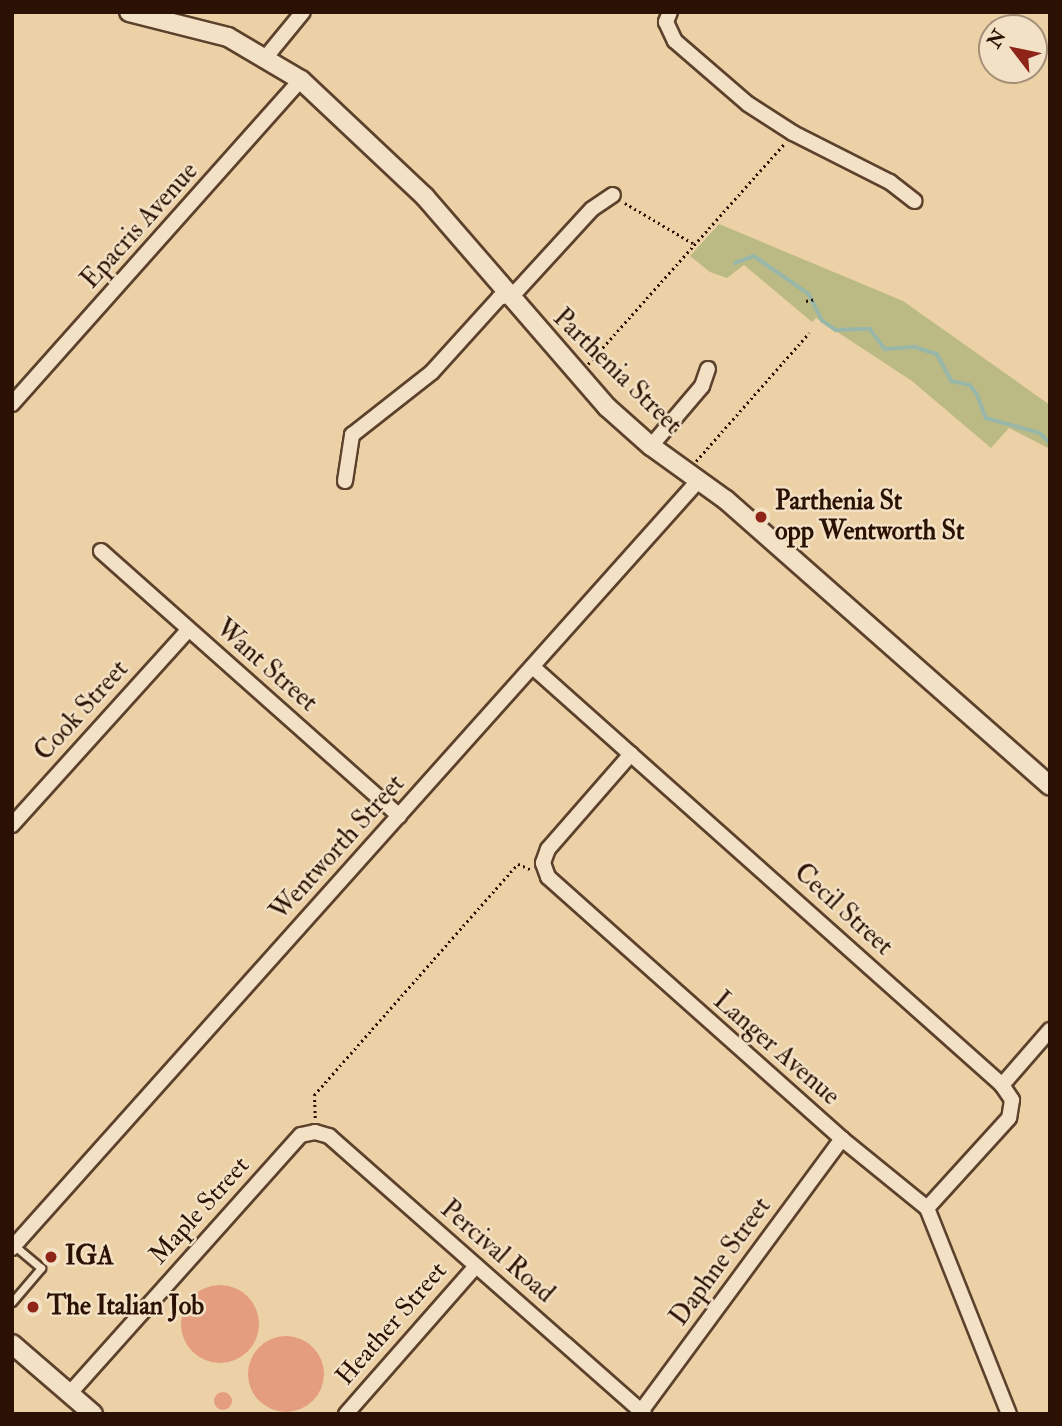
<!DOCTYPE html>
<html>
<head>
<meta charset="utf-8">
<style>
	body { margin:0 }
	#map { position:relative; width:1062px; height:1426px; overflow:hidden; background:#edd1a6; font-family:"IM FELL Double Pica",serif }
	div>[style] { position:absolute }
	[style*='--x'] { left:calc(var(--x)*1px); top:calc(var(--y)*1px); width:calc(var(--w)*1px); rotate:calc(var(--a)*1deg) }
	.green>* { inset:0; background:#bbba84 }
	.stream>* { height:3.5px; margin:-1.75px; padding:0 1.75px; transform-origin:1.75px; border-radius:1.75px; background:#99b7a9 }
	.building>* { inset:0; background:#e59d7f }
	.round { border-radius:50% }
	.path>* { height:2.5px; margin-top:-1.25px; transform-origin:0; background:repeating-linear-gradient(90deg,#2b1103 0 2px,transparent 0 5.5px) }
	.roads { filter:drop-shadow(2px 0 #5c412c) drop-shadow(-2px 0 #5c412c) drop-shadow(0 2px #5c412c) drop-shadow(0 -2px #5c412c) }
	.service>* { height:7px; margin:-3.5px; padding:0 3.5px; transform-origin:3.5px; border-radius:3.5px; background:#f3e1c5 }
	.minor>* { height:14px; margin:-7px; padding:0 7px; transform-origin:7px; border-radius:7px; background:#f3e1c5 }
	.tertiary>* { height:18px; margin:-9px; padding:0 9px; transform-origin:9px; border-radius:9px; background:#f3e1c5 }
	.dots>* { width:19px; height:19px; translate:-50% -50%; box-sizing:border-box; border:4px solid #f3e1c5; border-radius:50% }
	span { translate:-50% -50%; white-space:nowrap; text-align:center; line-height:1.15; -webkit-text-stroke:5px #f3e1c5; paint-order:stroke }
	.street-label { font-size:26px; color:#2b1103 }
	.poi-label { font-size:26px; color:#2b1103; font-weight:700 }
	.left { translate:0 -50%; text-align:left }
	.frame { position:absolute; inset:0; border:14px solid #2b1103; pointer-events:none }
	.north { position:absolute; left:978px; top:14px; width:70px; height:70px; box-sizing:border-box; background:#f3e1c5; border:2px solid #a38e77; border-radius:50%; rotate:302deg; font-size:19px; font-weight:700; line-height:28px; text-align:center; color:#2b1103 }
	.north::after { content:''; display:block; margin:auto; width:24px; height:32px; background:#8f2418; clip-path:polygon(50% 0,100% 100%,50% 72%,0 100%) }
</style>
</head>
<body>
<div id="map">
	<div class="green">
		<i style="clip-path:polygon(719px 224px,903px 301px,1050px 405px,1050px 449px,1009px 428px,991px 448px,912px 381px,816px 318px,812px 322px,744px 265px,727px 278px,710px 272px,690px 256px)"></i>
	</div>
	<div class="stream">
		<i style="--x:735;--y:263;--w:20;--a:-20"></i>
		<i style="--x:754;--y:256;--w:67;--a:34.6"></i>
		<i style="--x:809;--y:294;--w:30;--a:63"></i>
		<i style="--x:823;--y:321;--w:16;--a:35"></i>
		<i style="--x:836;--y:330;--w:34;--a:-2"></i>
		<i style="--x:870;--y:329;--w:25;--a:53"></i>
		<i style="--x:885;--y:349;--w:30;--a:-4"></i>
		<i style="--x:915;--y:347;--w:23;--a:18"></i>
		<i style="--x:937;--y:354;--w:31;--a:61"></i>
		<i style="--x:952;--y:381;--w:18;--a:13"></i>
		<i style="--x:970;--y:385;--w:11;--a:52"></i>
		<i style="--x:977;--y:394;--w:26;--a:69"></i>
		<i style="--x:986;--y:418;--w:56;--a:15.5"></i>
		<i style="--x:1040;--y:433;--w:14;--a:45"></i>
	</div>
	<div class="building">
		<i class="round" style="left:181px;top:1285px;width:78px;height:78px"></i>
		<i class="round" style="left:248px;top:1336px;width:76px;height:76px"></i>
		<i class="round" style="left:214px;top:1392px;width:18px;height:18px"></i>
	</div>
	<div class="path">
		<i style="--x:625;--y:203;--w:80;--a:30.7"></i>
		<i style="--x:806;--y:301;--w:10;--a:-11"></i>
		<i style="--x:588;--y:364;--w:295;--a:-48.3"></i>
		<i style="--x:696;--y:461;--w:171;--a:-48.6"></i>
		<i style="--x:315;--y:1118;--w:23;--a:-92"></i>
		<i style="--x:314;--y:1095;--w:308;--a:-48.6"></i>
		<i style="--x:518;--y:864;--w:15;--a:23"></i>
	</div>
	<div class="roads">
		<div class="service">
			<i style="--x:12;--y:1302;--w:45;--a:-49.5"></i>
			<i style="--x:41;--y:1268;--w:35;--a:-140"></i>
		</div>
		<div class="minor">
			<i style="--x:670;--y:12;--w:11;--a:112"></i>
			<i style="--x:666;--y:22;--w:21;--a:65"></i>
			<i style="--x:675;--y:41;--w:96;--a:40.8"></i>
			<i style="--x:748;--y:104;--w:54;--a:32.8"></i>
			<i style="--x:793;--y:133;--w:109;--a:26.8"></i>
			<i style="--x:890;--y:182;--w:31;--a:38"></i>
			<i style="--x:266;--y:57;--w:58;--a:-50.6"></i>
			<i style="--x:12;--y:404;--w:434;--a:-48.3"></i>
			<i style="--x:651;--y:446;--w:79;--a:-49.6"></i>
			<i style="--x:702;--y:386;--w:18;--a:-71"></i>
			<i style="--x:345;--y:481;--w:47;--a:-81.3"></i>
			<i style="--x:352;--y:435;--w:102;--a:-38.2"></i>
			<i style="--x:432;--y:372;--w:100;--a:-47.8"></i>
			<i style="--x:499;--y:298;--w:16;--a:-15"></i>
			<i style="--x:514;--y:294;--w:115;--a:-47.5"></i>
			<i style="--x:592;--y:209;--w:25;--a:-34"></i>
			<i style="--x:101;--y:551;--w:399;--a:41.6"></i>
			<i style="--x:534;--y:668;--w:627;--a:41.7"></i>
			<i style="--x:1002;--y:1085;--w:18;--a:56"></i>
			<i style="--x:1012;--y:1100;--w:18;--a:99"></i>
			<i style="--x:1009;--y:1118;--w:122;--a:132.3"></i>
			<i style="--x:631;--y:754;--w:126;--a:131.1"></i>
			<i style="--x:548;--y:849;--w:15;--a:110"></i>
			<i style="--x:543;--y:863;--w:15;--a:70"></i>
			<i style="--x:548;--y:877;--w:394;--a:41.7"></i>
			<i style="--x:842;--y:1139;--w:109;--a:39.1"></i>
			<i style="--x:927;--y:1208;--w:222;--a:68.3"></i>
			<i style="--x:12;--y:825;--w:263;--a:-47.9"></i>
			<i style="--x:1002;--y:1085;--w:73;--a:-48.9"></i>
			<i style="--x:12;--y:1248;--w:1030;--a:-48.19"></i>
			<i style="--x:70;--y:1393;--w:346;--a:-48.2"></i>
			<i style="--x:301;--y:1135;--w:14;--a:-12"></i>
			<i style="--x:315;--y:1132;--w:15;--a:16"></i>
			<i style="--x:329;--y:1136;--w:420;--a:41.4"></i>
			<i style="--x:346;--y:1414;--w:197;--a:-48.7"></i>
			<i style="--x:639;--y:1414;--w:342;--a:-53.6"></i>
		</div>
		<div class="tertiary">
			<i style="--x:129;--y:12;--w:102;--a:14.2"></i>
			<i style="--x:228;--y:37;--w:85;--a:30.5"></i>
			<i style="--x:301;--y:80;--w:170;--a:43.3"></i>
			<i style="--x:425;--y:197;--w:278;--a:49.1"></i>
			<i style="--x:607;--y:407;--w:59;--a:41.6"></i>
			<i style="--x:651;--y:446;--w:92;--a:35.8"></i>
			<i style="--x:726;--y:500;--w:432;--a:41.4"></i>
			<i style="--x:12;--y:1344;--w:107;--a:40.8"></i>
		</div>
	</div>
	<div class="dots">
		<i style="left:761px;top:517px;background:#8f2418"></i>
		<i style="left:51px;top:1257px;background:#8f2418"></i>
		<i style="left:33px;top:1307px;background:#8f2418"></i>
	</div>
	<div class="street-label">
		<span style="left:140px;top:226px;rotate:-48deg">Epacris Avenue</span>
		<span style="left:617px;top:372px;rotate:44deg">Parthenia Street</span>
		<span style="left:266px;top:666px;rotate:41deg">Want Street</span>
		<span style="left:82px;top:711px;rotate:-48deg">Cook Street</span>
		<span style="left:338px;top:848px;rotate:-48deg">Wentworth Street</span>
		<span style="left:843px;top:910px;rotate:42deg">Cecil Street</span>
		<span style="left:776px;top:1049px;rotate:41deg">Langer Avenue</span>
		<span style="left:200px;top:1211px;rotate:-48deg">Maple Street</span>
		<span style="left:497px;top:1252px;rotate:41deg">Percival Road</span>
		<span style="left:721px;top:1262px;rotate:-54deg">Daphne Street</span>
		<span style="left:392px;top:1324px;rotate:-49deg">Heather Street</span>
	</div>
	<div class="poi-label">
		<span class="left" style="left:775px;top:517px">Parthenia St<br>opp Wentworth St</span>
		<span class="left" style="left:65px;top:1257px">IGA</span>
		<span class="left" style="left:47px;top:1307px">The Italian Job</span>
	</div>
	<div class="frame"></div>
	<div class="north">N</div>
</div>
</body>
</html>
